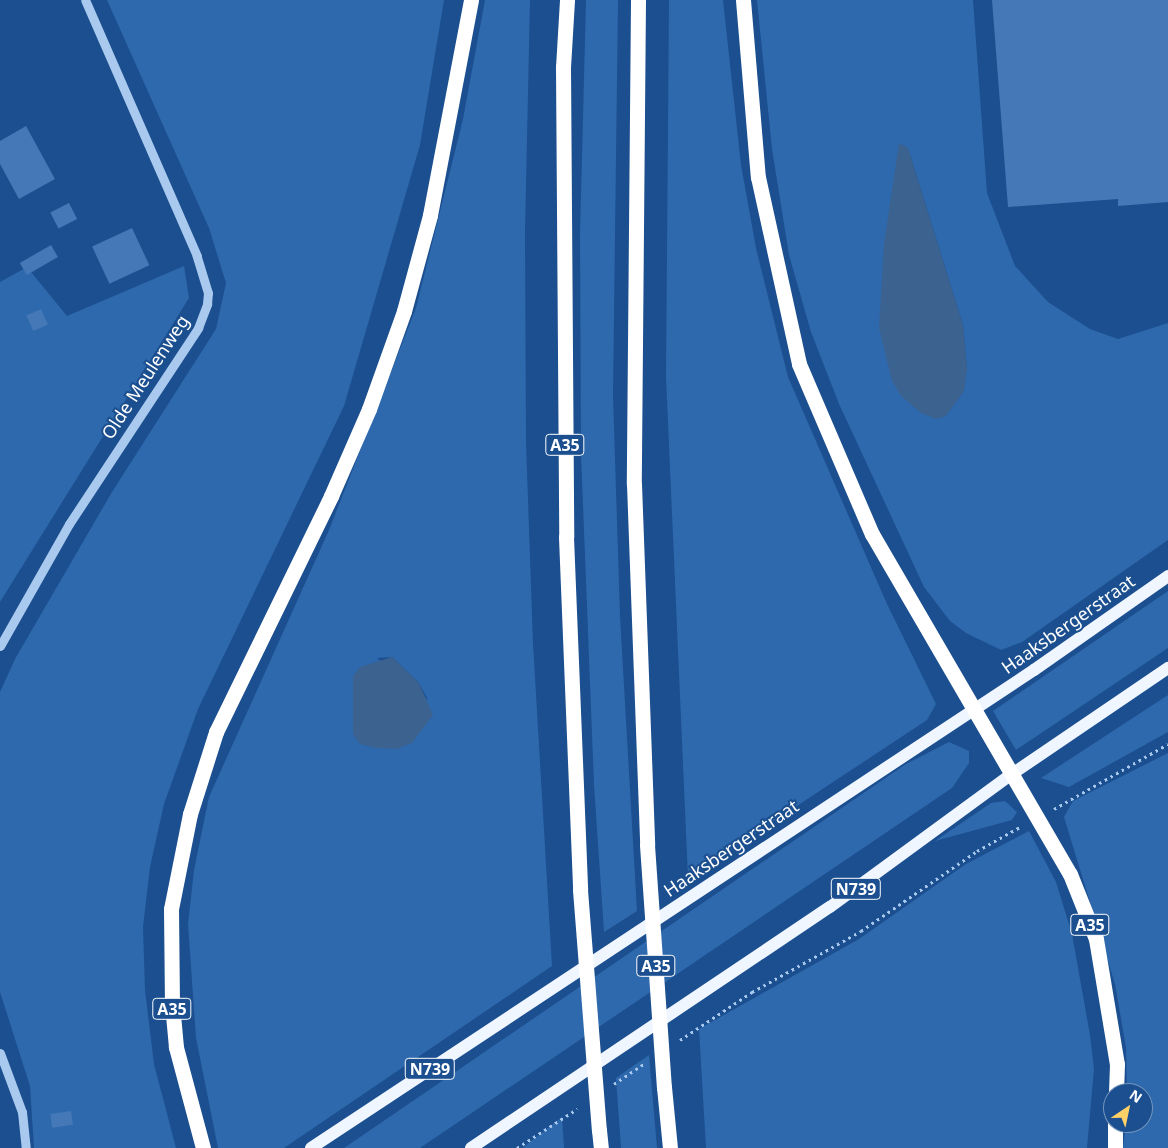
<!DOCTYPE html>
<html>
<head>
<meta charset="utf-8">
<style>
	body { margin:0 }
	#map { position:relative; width:1168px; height:1148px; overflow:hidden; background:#1b4f8f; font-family:"Noto Sans",sans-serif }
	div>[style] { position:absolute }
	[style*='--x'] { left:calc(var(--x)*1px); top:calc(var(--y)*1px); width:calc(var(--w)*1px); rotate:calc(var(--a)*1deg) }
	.green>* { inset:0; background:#2e69ad }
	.water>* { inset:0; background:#3c6290 }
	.building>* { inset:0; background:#4478b7; transform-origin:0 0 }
	.path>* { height:3px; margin-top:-1.5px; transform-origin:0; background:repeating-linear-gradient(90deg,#a9c9ee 0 2.5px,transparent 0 6.5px) }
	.minor>* { height:9px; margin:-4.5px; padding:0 4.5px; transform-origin:4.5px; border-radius:4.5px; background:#a9c9ee }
	.major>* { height:12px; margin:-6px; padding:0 6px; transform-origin:6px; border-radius:6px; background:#f0f6ff }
	.highway>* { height:15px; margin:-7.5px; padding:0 7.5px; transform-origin:7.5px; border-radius:7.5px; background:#fff }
	.highway-bridge>* { height:15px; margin:-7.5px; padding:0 7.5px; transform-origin:7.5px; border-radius:7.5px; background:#fff }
	span { translate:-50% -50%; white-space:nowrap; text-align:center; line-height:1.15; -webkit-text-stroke:4px #1b4f8f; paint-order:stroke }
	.shield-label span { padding:1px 4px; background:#1b4f8f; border:1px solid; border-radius:4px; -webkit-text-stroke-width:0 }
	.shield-label { font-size:16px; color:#fff; font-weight:700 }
	.street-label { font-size:18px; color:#fff }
	.north { position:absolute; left:1103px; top:1083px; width:50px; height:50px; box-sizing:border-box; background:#1b4f8f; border:1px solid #7695bc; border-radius:50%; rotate:34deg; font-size:14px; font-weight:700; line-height:20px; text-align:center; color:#fff }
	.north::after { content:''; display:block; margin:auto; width:18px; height:22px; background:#ffd166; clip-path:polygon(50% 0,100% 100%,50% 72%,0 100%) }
</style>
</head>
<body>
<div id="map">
	<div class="green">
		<i style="clip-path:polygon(107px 0,444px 0,420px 145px,344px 406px,198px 709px,164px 804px,150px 867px,143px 927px,145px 990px,154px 1064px,176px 1148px,34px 1148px,30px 1086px,0 992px,0 692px,15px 659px,112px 492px,216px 329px,226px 283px,209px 228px)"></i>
		<i style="clip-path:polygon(evenodd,485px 0,530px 0,525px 232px,526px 443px,533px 643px,552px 966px,284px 1148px,218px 1148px,196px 1038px,188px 924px,194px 870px,209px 797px,329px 530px,416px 308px,463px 119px,485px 0,392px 657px,419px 683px,428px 700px,377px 658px,392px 657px)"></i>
		<i style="clip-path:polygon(586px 0,618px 0,613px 395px,620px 616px,637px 911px,604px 932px,594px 785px,581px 454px,580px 234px)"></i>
		<i style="clip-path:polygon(669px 0,723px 0,741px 165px,756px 248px,788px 377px,887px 604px,936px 704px,927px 720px,688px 878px,666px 377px)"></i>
		<i style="clip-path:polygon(evenodd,757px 0,973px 0,987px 193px,1015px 266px,1048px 302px,1090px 329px,1118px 339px,1168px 323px,1168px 540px,1022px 642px,1001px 650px,966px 633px,950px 621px,924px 587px,839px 404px,811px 332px,789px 255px,772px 149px,757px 0,908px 148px,963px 325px,967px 369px,908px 148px)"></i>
		<i style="clip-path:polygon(184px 266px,189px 298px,0 602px,0 282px,27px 267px,67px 316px)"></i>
		<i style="clip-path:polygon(1168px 591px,1168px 648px,1016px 750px,993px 711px)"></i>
		<i style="clip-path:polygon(1168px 695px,1168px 732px,1069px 787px,1041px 778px)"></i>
		<i style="clip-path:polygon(949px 742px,969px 751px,969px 763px,952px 788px,420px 1148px,344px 1148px,906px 764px)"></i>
		<i style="clip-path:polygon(1168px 753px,1168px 1148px,1123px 1148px,1126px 1123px,1143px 1123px,1143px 1093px,1127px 1093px,1126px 1048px,1115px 984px,1064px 817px,1073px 801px)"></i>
		<i style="clip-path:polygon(1005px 801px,1017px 812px,1012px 820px,935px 841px,991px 803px)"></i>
		<i style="clip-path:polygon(1029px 831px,1056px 882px,1072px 934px,1090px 1035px,1094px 1069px,1087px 1148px,706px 1148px,699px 1029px,859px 939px,966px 864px)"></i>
		<i style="clip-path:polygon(649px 1055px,657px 1148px,621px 1148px,616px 1078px)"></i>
		<i style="clip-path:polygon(562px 1117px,564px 1148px,523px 1148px,531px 1141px)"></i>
	</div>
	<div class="water">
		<i style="clip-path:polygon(899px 143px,908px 148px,963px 325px,967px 369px,964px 391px,946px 416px,936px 419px,921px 413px,901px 396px,892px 381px,879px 328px,884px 244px)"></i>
		<i style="clip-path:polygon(392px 657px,419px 683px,433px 715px,412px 743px,397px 749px,375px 748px,360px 744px,353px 734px,353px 676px,360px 667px)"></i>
	</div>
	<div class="building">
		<i style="clip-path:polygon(992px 0,1168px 0,1168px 202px,1118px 206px,1118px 199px,1008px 207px)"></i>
		<i style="clip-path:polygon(26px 126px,55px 179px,19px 199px,0 164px,0 141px)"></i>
		<i style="left:69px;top:203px;width:18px;height:21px;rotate:63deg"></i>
		<i style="left:132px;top:228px;width:41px;height:44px;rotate:65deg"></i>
		<i style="left:51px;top:245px;width:14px;height:36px;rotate:60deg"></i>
		<i style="left:41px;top:309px;width:17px;height:16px;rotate:66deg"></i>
		<i style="left:71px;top:1111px;width:14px;height:21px;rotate:82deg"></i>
	</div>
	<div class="path">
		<i style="--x:1054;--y:809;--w:131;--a:-29.7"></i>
		<i style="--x:680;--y:1040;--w:87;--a:-33.7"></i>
		<i style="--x:752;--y:992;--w:125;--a:-29.2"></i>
		<i style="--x:861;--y:931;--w:141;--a:-34.6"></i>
		<i style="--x:977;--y:851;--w:49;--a:-29.2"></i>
		<i style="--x:614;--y:1084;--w:36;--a:-34"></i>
		<i style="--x:517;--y:1148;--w:72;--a:-33"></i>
	</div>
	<div class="minor">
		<i style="--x:0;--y:646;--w:140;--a:-60.5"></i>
		<i style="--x:69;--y:524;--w:235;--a:-56.6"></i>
		<i style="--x:198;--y:328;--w:26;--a:-69"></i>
		<i style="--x:207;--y:304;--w:11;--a:-85"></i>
		<i style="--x:208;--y:293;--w:39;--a:-107"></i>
		<i style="--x:197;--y:256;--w:279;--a:-113.6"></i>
		<i style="--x:0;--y:1053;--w:63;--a:69.6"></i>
		<i style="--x:22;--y:1112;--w:36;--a:84"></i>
	</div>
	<div class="major">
		<i style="--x:311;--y:1148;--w:867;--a:-33.47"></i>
		<i style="--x:1034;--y:670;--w:164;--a:-35"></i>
		<i style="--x:471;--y:1148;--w:432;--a:-33.9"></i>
		<i style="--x:830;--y:907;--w:225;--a:-36.2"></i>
		<i style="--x:1012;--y:774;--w:189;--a:-34.2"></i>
	</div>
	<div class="highway">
		<i style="--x:567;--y:0;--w:67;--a:93.4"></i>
		<i style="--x:563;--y:67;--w:470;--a:89.6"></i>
		<i style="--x:566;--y:537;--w:353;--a:87.7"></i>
		<i style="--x:638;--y:0;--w:484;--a:90.5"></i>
		<i style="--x:634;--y:484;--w:361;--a:87.9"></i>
		<i style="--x:743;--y:0;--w:178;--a:85.2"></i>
		<i style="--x:758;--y:177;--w:191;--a:77.6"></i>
		<i style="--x:799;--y:364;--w:185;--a:66.8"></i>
		<i style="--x:872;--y:534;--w:393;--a:59.8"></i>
		<i style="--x:1070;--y:874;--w:70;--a:68.2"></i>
		<i style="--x:1096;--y:939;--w:127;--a:80.5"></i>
		<i style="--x:1117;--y:1064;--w:29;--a:92"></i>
		<i style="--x:664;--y:1087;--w:61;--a:84.4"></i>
		<i style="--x:599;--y:1130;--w:18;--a:84"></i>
		<i style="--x:203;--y:1148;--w:105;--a:-105"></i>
		<i style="--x:176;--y:1047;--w:43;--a:-95.3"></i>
		<i style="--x:172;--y:1004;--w:95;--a:-90.6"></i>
		<i style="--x:171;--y:909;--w:97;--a:-78.7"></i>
		<i style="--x:190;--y:814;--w:86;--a:-72.4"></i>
		<i style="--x:216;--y:732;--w:263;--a:-64"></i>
		<i style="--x:331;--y:496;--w:95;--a:-66.4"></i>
		<i style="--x:369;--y:409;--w:104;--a:-70.3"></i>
		<i style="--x:404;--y:311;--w:99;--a:-74.8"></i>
		<i style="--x:430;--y:215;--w:219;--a:-79.2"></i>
		<i style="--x:1115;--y:1148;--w:25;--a:-90"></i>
	</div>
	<div class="highway-bridge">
		<i style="--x:647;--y:845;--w:243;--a:86"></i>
		<i style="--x:580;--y:890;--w:241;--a:85.5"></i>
	</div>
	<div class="shield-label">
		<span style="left:565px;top:445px">A35</span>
		<span style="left:856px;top:889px">N739</span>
		<span style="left:1090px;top:925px">A35</span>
		<span style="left:656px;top:966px">A35</span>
		<span style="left:172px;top:1009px">A35</span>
		<span style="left:430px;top:1069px">N739</span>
	</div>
	<div class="street-label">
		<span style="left:145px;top:377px;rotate:-57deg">Olde Meulenweg</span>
		<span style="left:1068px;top:624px;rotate:-35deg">Haaksbergerstraat</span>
		<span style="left:731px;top:848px;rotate:-34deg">Haaksbergerstraat</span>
	</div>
	<div class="north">N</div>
</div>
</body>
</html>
